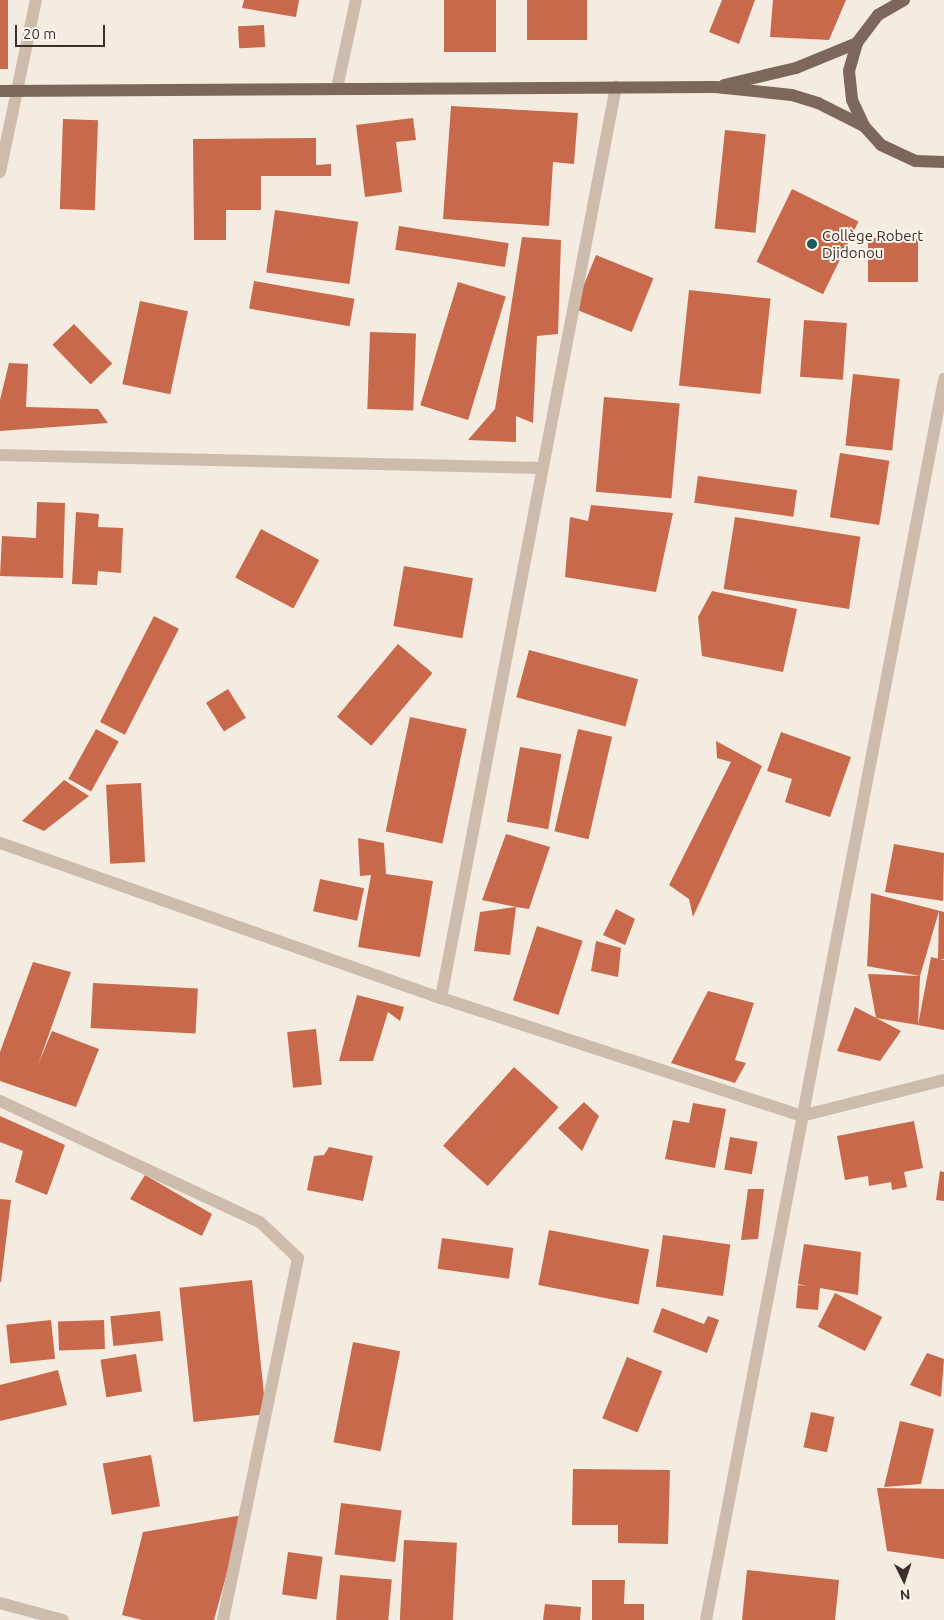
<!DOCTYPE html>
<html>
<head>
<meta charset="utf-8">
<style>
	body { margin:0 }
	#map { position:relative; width:944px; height:1620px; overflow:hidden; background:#f4ebe1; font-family:Ubuntu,sans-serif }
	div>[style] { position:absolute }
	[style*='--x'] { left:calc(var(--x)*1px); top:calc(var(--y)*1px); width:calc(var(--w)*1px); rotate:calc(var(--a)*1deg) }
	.building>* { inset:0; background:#c8694b; transform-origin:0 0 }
	.minor>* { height:12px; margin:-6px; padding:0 6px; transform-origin:6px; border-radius:6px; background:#cdbbac }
	.major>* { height:12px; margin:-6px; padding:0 6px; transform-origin:6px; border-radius:6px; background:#7d675c }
	.dots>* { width:14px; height:14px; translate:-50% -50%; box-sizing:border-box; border:2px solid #fbf5ee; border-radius:50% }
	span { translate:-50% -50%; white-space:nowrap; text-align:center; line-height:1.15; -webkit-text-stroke:4px #fbf5ee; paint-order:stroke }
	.poi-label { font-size:15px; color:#3b302b }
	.left { translate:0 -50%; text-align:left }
	.north { position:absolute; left:879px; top:1555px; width:50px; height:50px; -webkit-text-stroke:4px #fbf5ee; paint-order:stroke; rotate:176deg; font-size:14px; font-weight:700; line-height:20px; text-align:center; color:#3b302b }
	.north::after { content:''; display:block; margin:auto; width:18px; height:22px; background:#3b302b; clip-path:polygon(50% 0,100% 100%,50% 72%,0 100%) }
	.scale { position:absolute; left:15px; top:25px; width:90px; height:22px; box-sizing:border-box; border:2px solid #3b302b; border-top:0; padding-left:6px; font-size:15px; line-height:18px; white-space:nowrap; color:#3b302b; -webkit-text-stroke:4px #fbf5ee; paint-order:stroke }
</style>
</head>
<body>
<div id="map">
	<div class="building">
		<i style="left:0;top:0;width:8px;height:69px"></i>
		<i style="clip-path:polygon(244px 0,299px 0,296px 17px,242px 8px)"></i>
		<i style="left:444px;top:0;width:52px;height:52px"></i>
		<i style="left:527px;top:0;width:60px;height:40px"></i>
		<i style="clip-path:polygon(722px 0,755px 0,739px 44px,709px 32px)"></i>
		<i style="clip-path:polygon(773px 0,846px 0,829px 40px,770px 37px)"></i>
		<i style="left:264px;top:25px;width:22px;height:26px;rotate:87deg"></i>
		<i style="clip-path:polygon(451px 106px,578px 113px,574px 164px,553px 162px,549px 226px,443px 219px)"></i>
		<i style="clip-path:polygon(413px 118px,416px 140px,396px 142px,402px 192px,365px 197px,356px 125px)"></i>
		<i style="left:63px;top:119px;width:35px;height:90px;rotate:2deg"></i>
		<i style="left:725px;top:130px;width:41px;height:99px;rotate:6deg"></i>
		<i style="clip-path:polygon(316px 138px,316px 165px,331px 164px,331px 176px,261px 176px,261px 210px,226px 210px,226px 240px,194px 240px,193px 139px)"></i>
		<i style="left:792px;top:189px;width:74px;height:81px;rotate:26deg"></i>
		<i style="left:275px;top:210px;width:84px;height:63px;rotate:8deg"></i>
		<i style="left:399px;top:226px;width:111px;height:24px;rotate:9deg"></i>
		<i style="clip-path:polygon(522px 237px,561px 240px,558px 334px,537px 336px,533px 423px,516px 416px,516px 442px,468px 440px,495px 409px)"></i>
		<i style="left:868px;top:238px;width:50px;height:44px"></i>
		<i style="left:596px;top:255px;width:62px;height:58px;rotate:22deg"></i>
		<i style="left:254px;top:281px;width:102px;height:28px;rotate:10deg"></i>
		<i style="left:458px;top:282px;width:50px;height:129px;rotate:17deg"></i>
		<i style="left:689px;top:290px;width:82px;height:96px;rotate:6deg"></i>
		<i style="left:140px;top:301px;width:49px;height:85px;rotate:12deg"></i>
		<i style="left:804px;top:320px;width:43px;height:57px;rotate:4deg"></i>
		<i style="left:74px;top:324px;width:55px;height:30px;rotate:46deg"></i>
		<i style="left:370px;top:332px;width:46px;height:77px;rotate:2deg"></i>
		<i style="clip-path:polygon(9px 363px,28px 364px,26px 407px,98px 409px,108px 423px,0 431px,0 400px)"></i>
		<i style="left:853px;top:374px;width:47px;height:72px;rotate:6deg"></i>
		<i style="left:604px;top:397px;width:76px;height:95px;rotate:5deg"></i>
		<i style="left:840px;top:453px;width:50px;height:65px;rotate:9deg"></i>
		<i style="left:698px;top:476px;width:100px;height:27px;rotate:8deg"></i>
		<i style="clip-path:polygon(37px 502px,65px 503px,63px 578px,0 576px,2px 536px,36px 538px)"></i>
		<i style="clip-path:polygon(591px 505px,673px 513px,656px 592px,565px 577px,570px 517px,588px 521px)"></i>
		<i style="clip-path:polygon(76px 512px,99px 514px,98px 527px,123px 528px,121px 573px,98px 571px,97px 585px,72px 584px)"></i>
		<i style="left:735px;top:517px;width:127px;height:73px;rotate:9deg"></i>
		<i style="left:261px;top:529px;width:66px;height:55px;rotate:28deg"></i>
		<i style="left:404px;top:566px;width:70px;height:61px;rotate:10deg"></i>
		<i style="clip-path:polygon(712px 591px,797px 609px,783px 672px,702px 656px,698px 617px)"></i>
		<i style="left:154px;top:616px;width:28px;height:119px;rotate:27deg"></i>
		<i style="left:398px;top:644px;width:45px;height:95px;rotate:40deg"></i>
		<i style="left:529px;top:650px;width:113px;height:49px;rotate:15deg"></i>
		<i style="left:228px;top:689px;width:34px;height:26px;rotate:58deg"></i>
		<i style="left:410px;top:717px;width:58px;height:117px;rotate:12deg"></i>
		<i style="left:96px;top:729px;width:26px;height:57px;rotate:29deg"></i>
		<i style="left:578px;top:729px;width:35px;height:105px;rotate:13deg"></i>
		<i style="clip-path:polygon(781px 732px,851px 757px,830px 817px,785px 802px,792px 779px,767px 771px)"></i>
		<i style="clip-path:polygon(716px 741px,762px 766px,693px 917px,689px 899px,669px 885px,731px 762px,717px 758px)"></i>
		<i style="left:520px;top:747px;width:42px;height:76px;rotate:10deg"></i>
		<i style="clip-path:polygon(64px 780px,89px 796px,44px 831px,22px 821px)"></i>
		<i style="left:141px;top:783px;width:79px;height:35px;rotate:87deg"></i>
		<i style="clip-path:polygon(506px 834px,550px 847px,529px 909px,516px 907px,510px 955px,474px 951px,480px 912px,516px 907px,482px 900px)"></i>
		<i style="clip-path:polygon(358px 838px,384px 843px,386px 874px,433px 881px,420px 957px,358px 947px,371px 875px,360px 876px)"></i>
		<i style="clip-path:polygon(894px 844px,944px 853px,943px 901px,885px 892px)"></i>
		<i style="left:320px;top:879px;width:45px;height:33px;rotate:12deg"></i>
		<i style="clip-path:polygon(871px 893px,944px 912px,944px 959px,938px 959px,939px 911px,920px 976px,918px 1025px,876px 1018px,868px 974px,920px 976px,867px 966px)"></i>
		<i style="clip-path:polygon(616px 909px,635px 919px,625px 945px,603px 935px)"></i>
		<i style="left:537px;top:926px;width:48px;height:78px;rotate:18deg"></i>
		<i style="clip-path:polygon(596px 941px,621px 948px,618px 977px,591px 971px)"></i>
		<i style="clip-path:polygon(931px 957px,944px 960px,944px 1030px,918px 1025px)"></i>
		<i style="clip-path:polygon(33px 962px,71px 972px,38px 1065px,52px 1031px,99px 1049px,76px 1107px,0 1081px,0 1052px)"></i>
		<i style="left:93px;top:983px;width:105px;height:45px;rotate:3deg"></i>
		<i style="clip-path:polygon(708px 991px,754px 1003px,735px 1060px,746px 1063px,735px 1083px,671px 1063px)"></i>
		<i style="clip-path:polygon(357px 995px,404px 1007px,400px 1021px,388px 1012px,373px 1061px,339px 1061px)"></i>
		<i style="clip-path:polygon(855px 1007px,901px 1031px,880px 1061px,837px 1051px)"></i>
		<i style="left:316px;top:1029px;width:56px;height:29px;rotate:84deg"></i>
		<i style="left:514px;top:1067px;width:60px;height:106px;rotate:42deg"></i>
		<i style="clip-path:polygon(584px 1102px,599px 1116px,582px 1151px,558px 1128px)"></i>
		<i style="clip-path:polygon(693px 1103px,726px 1109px,715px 1168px,665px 1159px,673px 1120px,689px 1123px)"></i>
		<i style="clip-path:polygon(0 1116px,65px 1145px,47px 1195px,15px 1182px,23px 1151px,0 1142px)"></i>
		<i style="clip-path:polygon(914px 1121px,923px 1168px,904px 1172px,907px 1187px,892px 1190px,891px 1182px,869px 1186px,868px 1176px,845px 1180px,837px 1136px)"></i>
		<i style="left:730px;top:1137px;width:28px;height:33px;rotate:10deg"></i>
		<i style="clip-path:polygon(329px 1147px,373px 1156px,363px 1201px,307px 1190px,314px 1156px,324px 1155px)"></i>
		<i style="clip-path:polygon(940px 1171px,944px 1172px,944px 1201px,936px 1200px)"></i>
		<i style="clip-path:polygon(145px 1175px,212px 1214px,202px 1236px,130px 1199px)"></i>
		<i style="clip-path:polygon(748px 1189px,764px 1189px,758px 1239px,741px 1240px)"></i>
		<i style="clip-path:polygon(0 1199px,11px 1200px,1px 1282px,0 1282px)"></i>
		<i style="left:549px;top:1230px;width:102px;height:56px;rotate:11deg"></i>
		<i style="left:663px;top:1235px;width:68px;height:52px;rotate:8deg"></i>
		<i style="left:442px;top:1238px;width:72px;height:31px;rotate:8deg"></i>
		<i style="clip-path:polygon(804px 1244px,861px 1252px,858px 1295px,820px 1288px,818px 1310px,796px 1308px,798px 1285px,808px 1286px,798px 1284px)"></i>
		<i style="left:252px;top:1280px;width:135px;height:73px;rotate:84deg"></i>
		<i style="left:835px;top:1293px;width:53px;height:38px;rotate:27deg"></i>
		<i style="clip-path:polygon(662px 1308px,704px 1324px,708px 1316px,719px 1320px,707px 1353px,653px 1332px)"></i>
		<i style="left:160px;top:1311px;width:30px;height:50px;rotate:84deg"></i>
		<i style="left:51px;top:1320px;width:39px;height:45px;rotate:84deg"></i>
		<i style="left:104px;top:1320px;width:29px;height:46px;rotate:88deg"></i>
		<i style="left:353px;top:1342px;width:48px;height:102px;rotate:11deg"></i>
		<i style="clip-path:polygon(927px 1353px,944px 1359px,941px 1397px,910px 1385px)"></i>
		<i style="left:136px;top:1354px;width:38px;height:36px;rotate:81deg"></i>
		<i style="left:627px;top:1357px;width:38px;height:66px;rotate:22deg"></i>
		<i style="clip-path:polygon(58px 1370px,67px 1405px,0 1421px,0 1385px)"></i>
		<i style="left:811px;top:1412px;width:24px;height:36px;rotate:12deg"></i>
		<i style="clip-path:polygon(900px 1421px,934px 1429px,921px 1484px,884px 1487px)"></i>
		<i style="left:151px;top:1455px;width:52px;height:49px;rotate:80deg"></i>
		<i style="clip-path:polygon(573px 1469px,670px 1470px,668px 1544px,618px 1543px,618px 1525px,572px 1525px)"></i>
		<i style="clip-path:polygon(877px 1488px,944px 1489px,944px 1559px,887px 1551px)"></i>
		<i style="left:341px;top:1503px;width:61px;height:52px;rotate:7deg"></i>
		<i style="clip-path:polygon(243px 1515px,214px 1620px,142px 1620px,122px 1615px,143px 1532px)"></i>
		<i style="left:404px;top:1540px;width:53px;height:80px;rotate:3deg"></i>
		<i style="left:288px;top:1552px;width:35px;height:43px;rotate:8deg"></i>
		<i style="clip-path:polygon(747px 1570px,839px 1580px,835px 1620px,742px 1620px)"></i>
		<i style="left:340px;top:1575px;width:52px;height:45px;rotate:5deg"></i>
		<i style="clip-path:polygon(592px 1580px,625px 1580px,624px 1604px,644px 1604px,644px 1620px,592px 1620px)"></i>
		<i style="clip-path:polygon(545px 1604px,581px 1607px,580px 1620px,543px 1620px)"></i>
	</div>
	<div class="minor">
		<i style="--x:337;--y:88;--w:90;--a:-77.8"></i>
		<i style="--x:0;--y:172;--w:176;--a:-78.2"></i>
		<i style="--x:0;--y:455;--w:543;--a:1.37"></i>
		<i style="--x:0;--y:843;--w:467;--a:19.4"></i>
		<i style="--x:441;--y:998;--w:379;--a:18.1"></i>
		<i style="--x:801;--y:1116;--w:147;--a:-14.1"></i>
		<i style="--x:441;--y:998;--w:928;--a:-79.13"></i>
		<i style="--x:0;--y:1101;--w:287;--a:25"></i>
		<i style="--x:260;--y:1222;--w:52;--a:43.5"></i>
		<i style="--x:298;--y:1258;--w:370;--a:101.7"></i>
		<i style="--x:0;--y:1603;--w:65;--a:15.1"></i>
		<i style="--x:706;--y:1620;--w:1264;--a:-79.14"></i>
	</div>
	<div class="major">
		<i style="--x:904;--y:0;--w:30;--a:150"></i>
		<i style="--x:878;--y:15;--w:35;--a:127"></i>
		<i style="--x:857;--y:43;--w:29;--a:106"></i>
		<i style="--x:849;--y:71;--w:29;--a:84"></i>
		<i style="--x:852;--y:100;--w:29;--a:65"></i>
		<i style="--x:864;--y:126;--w:25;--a:48"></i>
		<i style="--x:881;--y:145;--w:38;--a:25"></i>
		<i style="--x:916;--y:161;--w:28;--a:2"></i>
		<i style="--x:724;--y:85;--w:74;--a:-13.3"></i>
		<i style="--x:796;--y:68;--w:66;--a:-22.3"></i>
		<i style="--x:0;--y:91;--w:715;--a:-0.32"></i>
		<i style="--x:715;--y:87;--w:77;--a:5.9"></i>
		<i style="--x:792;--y:95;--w:27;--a:17"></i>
		<i style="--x:818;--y:103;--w:51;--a:26.6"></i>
	</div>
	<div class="dots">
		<i style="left:812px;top:244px;background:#1f5a5e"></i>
	</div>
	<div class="poi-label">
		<span class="left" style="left:822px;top:244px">Collège Robert<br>Djidonou</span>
	</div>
	<div class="north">N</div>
	<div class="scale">20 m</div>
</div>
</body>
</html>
